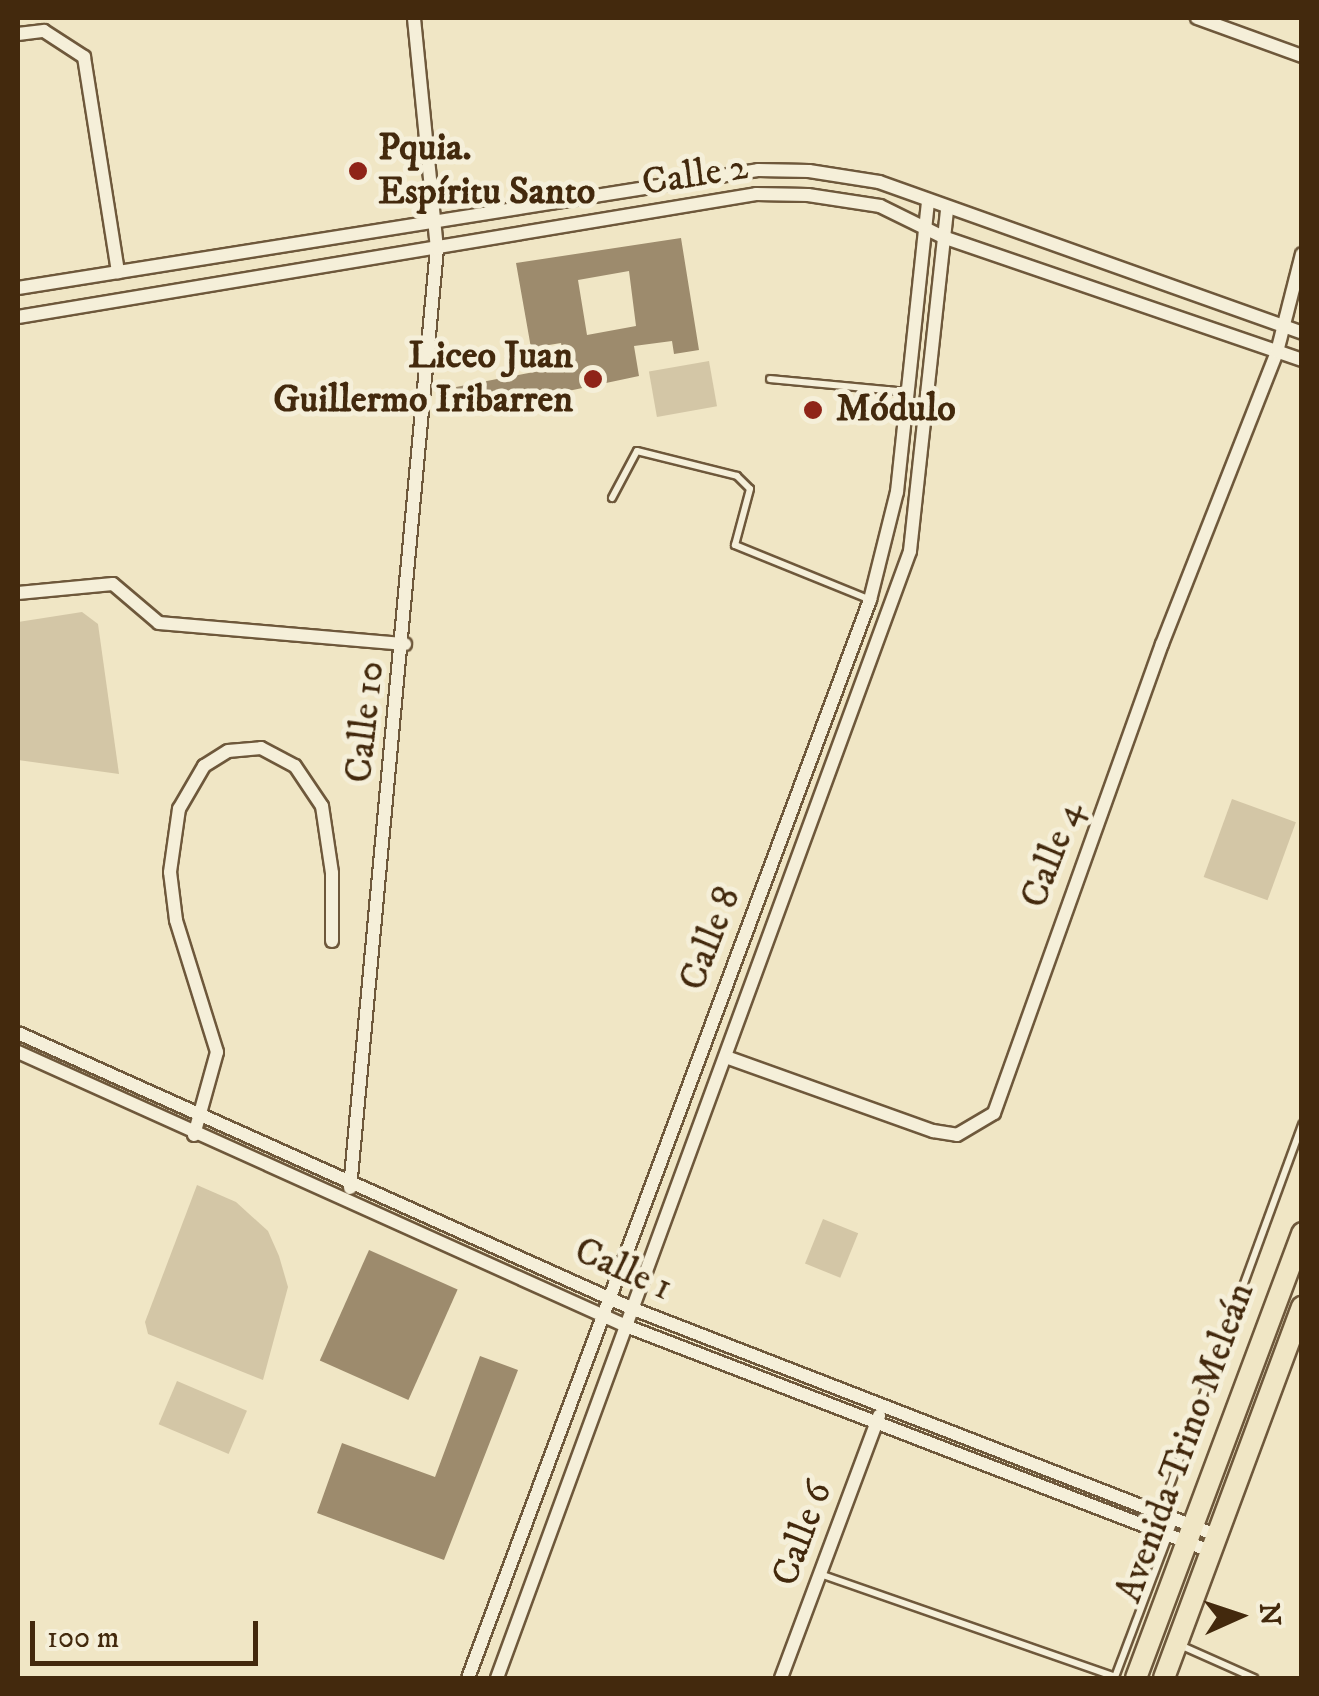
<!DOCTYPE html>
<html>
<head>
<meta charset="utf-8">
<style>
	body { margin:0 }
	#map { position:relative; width:1319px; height:1696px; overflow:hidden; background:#f0e6c5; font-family:"IM FELL DW Pica",serif }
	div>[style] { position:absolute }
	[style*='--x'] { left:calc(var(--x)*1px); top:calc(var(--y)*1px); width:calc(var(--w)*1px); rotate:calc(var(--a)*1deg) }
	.green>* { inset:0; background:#d3c6a6; transform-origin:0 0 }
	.building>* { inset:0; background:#9d8b6d; transform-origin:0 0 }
	.roads { filter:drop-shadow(2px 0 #6e583b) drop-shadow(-2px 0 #6e583b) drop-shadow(0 2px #6e583b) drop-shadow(0 -2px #6e583b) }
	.service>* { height:6px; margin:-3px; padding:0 3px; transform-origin:3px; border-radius:3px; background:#f5efd9 }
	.minor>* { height:12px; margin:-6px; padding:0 6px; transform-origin:6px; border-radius:6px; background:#f5efd9 }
	.primary>* { height:20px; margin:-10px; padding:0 10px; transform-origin:10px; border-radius:10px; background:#f0e6c5 }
	.dots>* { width:28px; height:28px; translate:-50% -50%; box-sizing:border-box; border:5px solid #f5efd9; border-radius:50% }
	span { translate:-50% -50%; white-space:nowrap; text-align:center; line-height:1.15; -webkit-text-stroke:10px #f5efd9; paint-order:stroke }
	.poi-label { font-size:38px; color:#43290d; font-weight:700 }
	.left { translate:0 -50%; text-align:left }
	.right { translate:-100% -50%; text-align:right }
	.street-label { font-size:38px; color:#43290d }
	.frame { position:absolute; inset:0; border:20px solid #43290d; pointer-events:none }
	.north { position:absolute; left:1189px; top:1566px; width:100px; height:100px; -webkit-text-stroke:8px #f5efd9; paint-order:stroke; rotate:87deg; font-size:28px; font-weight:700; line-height:40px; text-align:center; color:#43290d }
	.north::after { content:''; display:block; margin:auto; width:35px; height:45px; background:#43290d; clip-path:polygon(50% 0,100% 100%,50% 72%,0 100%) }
	.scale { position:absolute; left:30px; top:1621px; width:228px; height:45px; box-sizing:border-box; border:5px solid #43290d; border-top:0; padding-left:12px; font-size:30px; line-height:35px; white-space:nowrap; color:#43290d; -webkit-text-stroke:8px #f5efd9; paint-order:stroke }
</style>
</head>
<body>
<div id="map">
	<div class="green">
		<i style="left:709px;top:361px;width:46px;height:61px;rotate:80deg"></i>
		<i style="clip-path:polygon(82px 612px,98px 624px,119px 774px,18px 760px,18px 622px)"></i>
		<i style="left:1232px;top:799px;width:68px;height:83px;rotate:20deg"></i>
		<i style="clip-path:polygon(197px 1185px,236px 1202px,268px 1231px,279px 1256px,288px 1287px,263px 1380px,148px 1334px,145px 1322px)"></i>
		<i style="left:823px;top:1219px;width:38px;height:48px;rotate:22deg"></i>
		<i style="left:177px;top:1381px;width:76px;height:47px;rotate:23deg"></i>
	</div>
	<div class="building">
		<i style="clip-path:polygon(evenodd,681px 238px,699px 350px,674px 354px,672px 341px,634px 346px,639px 376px,460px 414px,456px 387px,565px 366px,561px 343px,531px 348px,516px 263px,681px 238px,629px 271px,636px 326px,587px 335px,578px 280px,629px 271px)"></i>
		<i style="left:369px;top:1250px;width:97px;height:121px;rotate:24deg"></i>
		<i style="clip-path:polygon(480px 1356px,518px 1370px,444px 1560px,317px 1513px,342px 1443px,435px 1477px)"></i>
	</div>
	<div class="roads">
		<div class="service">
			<i style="--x:770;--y:379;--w:138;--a:5.4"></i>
			<i style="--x:612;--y:498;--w:53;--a:-62"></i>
			<i style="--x:637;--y:451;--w:103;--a:14"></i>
			<i style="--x:737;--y:476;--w:18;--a:45"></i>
			<i style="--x:750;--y:489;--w:58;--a:105"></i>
			<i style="--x:735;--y:545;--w:144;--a:22.1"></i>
			<i style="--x:1160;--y:1513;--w:414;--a:-69.9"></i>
			<i style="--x:820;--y:1574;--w:312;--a:19.2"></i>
			<i style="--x:1182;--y:1646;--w:79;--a:24"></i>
			<i style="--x:1115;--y:1677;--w:167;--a:-69.3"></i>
		</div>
		<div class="minor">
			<i style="--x:1197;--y:18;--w:112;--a:19.9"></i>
			<i style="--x:18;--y:34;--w:26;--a:-7"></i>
			<i style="--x:44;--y:31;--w:48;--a:33"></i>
			<i style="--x:84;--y:57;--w:218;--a:81"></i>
			<i style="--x:18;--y:288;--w:749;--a:-9.06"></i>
			<i style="--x:758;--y:170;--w:51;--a:1.1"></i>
			<i style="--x:809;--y:171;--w:71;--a:8.9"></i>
			<i style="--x:879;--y:182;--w:449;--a:19.6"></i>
			<i style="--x:18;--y:317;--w:748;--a:-9.46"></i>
			<i style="--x:756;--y:194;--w:52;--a:1.1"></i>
			<i style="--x:808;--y:195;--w:73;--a:8.7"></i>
			<i style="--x:880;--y:206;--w:70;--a:26.2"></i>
			<i style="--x:943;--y:237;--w:379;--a:18.9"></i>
			<i style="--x:18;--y:593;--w:95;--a:-5.4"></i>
			<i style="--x:113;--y:584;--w:60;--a:40.3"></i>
			<i style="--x:159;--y:623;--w:247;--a:4.9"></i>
			<i style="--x:18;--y:1033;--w:672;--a:24.16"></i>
			<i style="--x:631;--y:1308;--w:627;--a:21.21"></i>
			<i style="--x:18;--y:1052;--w:667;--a:24.26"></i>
			<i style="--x:626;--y:1326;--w:626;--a:21.07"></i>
			<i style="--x:726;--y:1057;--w:220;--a:19.7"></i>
			<i style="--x:933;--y:1131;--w:24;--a:9"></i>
			<i style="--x:957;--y:1135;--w:43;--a:-30.7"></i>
			<i style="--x:994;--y:1113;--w:498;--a:-70.3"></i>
			<i style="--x:1162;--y:644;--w:314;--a:-68.5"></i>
			<i style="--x:1277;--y:352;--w:101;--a:-75.7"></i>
			<i style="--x:194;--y:1135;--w:86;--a:-74.5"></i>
			<i style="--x:217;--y:1052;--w:138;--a:-107.3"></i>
			<i style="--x:176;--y:920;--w:48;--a:-97.1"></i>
			<i style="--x:170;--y:872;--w:64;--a:-81.9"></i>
			<i style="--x:179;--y:809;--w:50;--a:-59.8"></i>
			<i style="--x:204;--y:766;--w:28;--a:-32"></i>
			<i style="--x:228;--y:751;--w:33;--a:-5"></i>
			<i style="--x:261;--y:748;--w:38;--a:28"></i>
			<i style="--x:295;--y:766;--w:48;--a:56"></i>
			<i style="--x:322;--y:806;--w:68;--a:81.5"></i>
			<i style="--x:332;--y:873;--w:68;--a:90"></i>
			<i style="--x:350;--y:1188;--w:943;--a:-84.71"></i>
			<i style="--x:437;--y:249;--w:232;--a:-95.7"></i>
			<i style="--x:468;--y:1678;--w:1151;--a:-69.55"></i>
			<i style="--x:870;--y:600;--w:111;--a:-76"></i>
			<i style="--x:897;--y:492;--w:293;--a:-83.9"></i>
			<i style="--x:497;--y:1678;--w:1200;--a:-69.87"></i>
			<i style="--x:910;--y:551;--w:344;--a:-83.8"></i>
			<i style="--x:781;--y:1678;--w:280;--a:-69.5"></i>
		</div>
		<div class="primary">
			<i style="--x:1136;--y:1678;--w:475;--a:-69.5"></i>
			<i style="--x:1164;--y:1678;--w:396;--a:-69.6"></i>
		</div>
	</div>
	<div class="dots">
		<i style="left:358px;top:171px;background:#8f2418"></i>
		<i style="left:593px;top:379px;background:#8f2418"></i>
		<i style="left:813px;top:410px;background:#8f2418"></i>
	</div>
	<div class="poi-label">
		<span class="left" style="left:378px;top:171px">Pquia.<br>Espíritu Santo</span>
		<span class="right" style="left:573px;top:379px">Liceo Juan<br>Guillermo Iribarren</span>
		<span class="left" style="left:836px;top:410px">Módulo</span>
	</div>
	<div class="street-label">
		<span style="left:695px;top:176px;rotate:-9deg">Calle 2</span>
		<span style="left:366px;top:722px;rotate:-84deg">Calle 10</span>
		<span style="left:1053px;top:855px;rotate:-69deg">Calle 4</span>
		<span style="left:711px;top:939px;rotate:-69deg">Calle 8</span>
		<span style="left:623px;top:1270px;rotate:24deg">Calle 1</span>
		<span style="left:1186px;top:1443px;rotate:-70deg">Avenida Trino Meleán</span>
		<span style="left:803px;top:1534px;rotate:-70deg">Calle 6</span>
	</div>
	<div class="frame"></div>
	<div class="north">N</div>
	<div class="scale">100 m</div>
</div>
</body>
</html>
